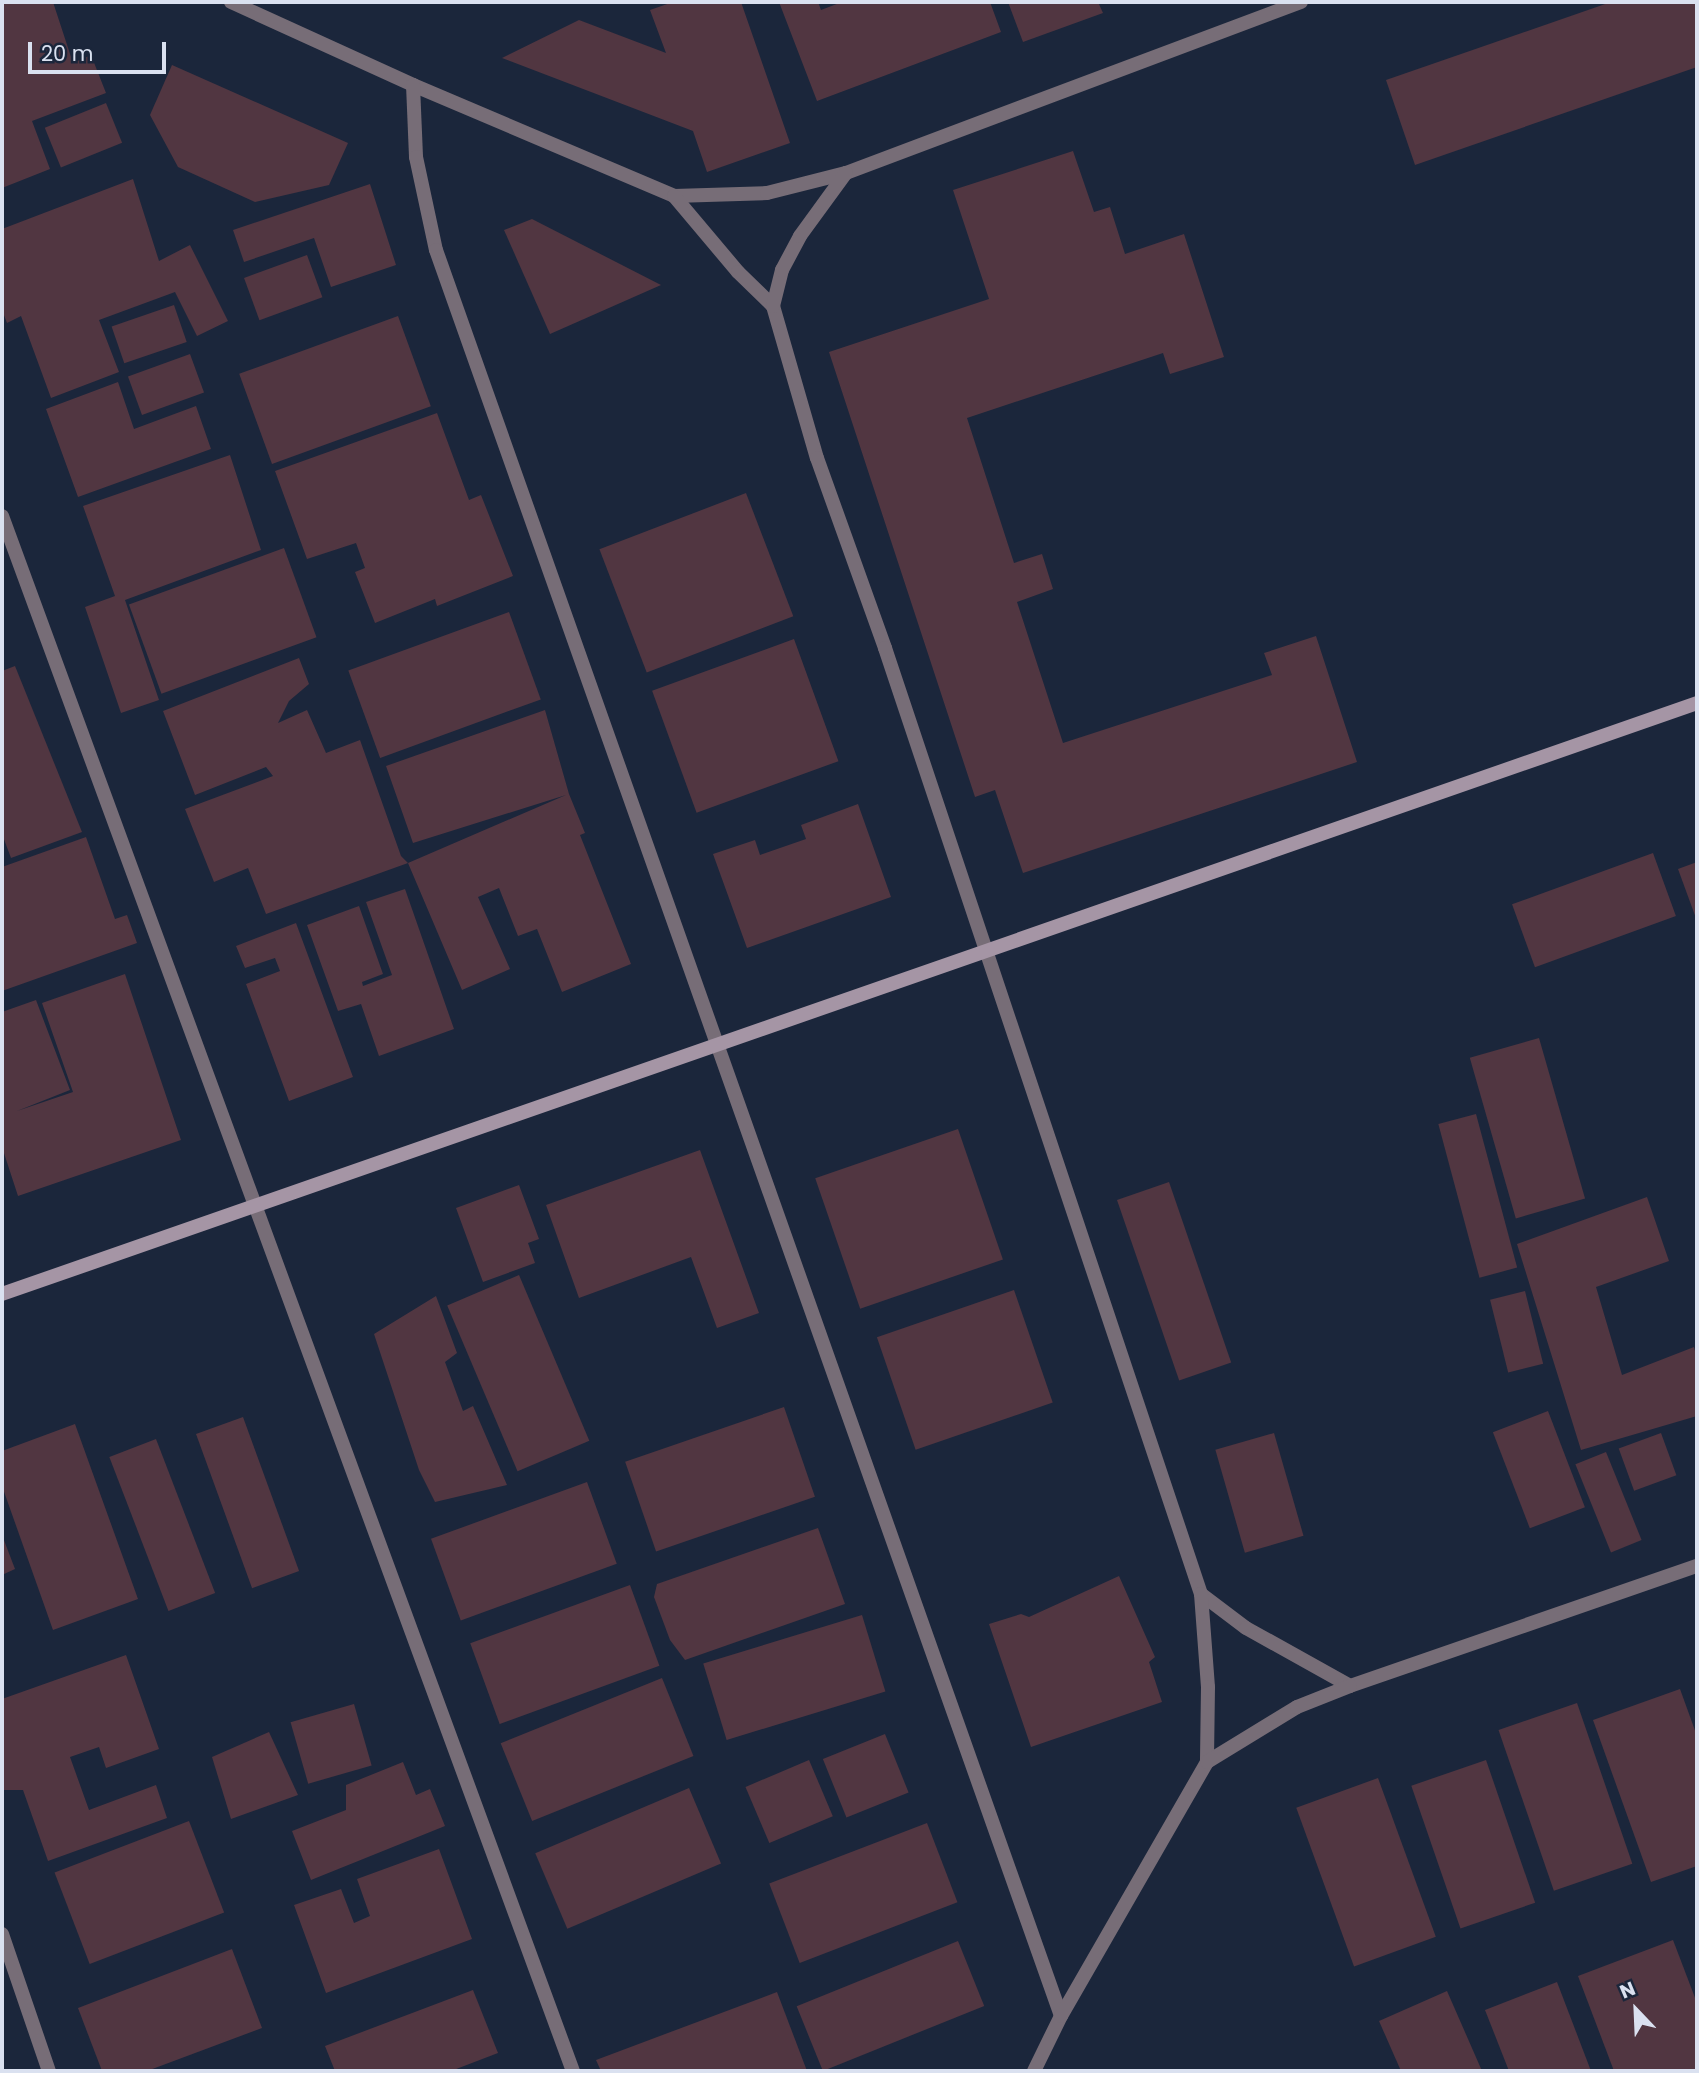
<!DOCTYPE html>
<html>
<head>
<meta charset="utf-8">
<style>
	body { margin:0 }
	#map { position:relative; width:1699px; height:2073px; overflow:hidden; background:#1b263b; font-family:Poppins,sans-serif }
	div>[style] { position:absolute }
	[style*='--x'] { left:calc(var(--x)*1px); top:calc(var(--y)*1px); width:calc(var(--w)*1px); rotate:calc(var(--a)*1deg) }
	.building>* { inset:0; background:#513641; transform-origin:0 0 }
	.street>* { height:14px; margin:-7px; padding:0 7px; transform-origin:7px; border-radius:7px; background:#776d77 }
	.secondary>* { height:14px; margin:-7px; padding:0 7px; transform-origin:7px; border-radius:7px; background:#a595a5 }
	span { translate:-50% -50%; white-space:nowrap; text-align:center; line-height:1.15; -webkit-text-stroke:5px #1b263b; paint-order:stroke }
	.frame { position:absolute; inset:0; border:4px solid #dae1f0; pointer-events:none }
	.north { position:absolute; left:1601px; top:1975px; width:70px; height:70px; -webkit-text-stroke:5px #1b263b; paint-order:stroke; rotate:337deg; font-size:19px; font-weight:700; line-height:28px; text-align:center; color:#dae1f0 }
	.north::after { content:''; display:block; margin:auto; width:24px; height:32px; background:#dae1f0; clip-path:polygon(50% 0,100% 100%,50% 72%,0 100%) }
	.scale { position:absolute; left:28px; top:42px; width:138px; height:32px; box-sizing:border-box; border:4px solid #dae1f0; border-top:0; padding-left:9px; font-size:21px; line-height:24px; white-space:nowrap; color:#dae1f0; -webkit-text-stroke:5px #1b263b; paint-order:stroke }
</style>
</head>
<body>
<div id="map">
	<div class="building">
		<i style="clip-path:polygon(2px 2px,53px 2px,73px 63px,91px 55px,106px 93px,32px 121px,50px 169px,2px 188px)"></i>
		<i style="clip-path:polygon(673px 2px,741px 2px,790px 143px,707px 172px,693px 131px,502px 58px,579px 20px,666px 53px,650px 10px)"></i>
		<i style="clip-path:polygon(779px 2px,818px 2px,821px 10px,842px 2px,990px 2px,1001px 32px,817px 101px)"></i>
		<i style="clip-path:polygon(1008px 2px,1098px 2px,1103px 13px,1023px 42px)"></i>
		<i style="clip-path:polygon(1611px 2px,1697px 2px,1697px 67px,1415px 165px,1386px 80px)"></i>
		<i style="clip-path:polygon(172px 65px,348px 143px,329px 185px,255px 202px,178px 167px,150px 115px)"></i>
		<i style="left:106px;top:103px;width:43px;height:66px;rotate:68deg"></i>
		<i style="clip-path:polygon(1073px 151px,1094px 212px,1110px 207px,1125px 254px,1184px 234px,1224px 357px,1170px 374px,1163px 353px,967px 418px,1014px 563px,1042px 554px,1053px 589px,1017px 602px,1063px 743px,1272px 675px,1264px 653px,1316px 636px,1357px 762px,1023px 873px,995px 790px,975px 797px,829px 352px,989px 299px,953px 190px)"></i>
		<i style="clip-path:polygon(133px 179px,159px 261px,190px 245px,228px 321px,197px 336px,175px 292px,99px 320px,119px 372px,51px 398px,21px 316px,7px 323px,2px 310px,2px 229px)"></i>
		<i style="clip-path:polygon(370px 184px,396px 265px,331px 287px,314px 238px,244px 262px,233px 230px)"></i>
		<i style="clip-path:polygon(532px 219px,661px 285px,550px 334px,504px 230px)"></i>
		<i style="left:307px;top:255px;width:45px;height:67px;rotate:70deg"></i>
		<i style="left:174px;top:305px;width:39px;height:66px;rotate:71deg"></i>
		<i style="left:398px;top:316px;width:96px;height:169px;rotate:70deg"></i>
		<i style="left:190px;top:354px;width:41px;height:66px;rotate:70deg"></i>
		<i style="clip-path:polygon(118px 382px,134px 429px,196px 406px,211px 449px,78px 497px,46px 409px)"></i>
		<i style="clip-path:polygon(437px 413px,469px 500px,481px 495px,513px 576px,437px 606px,435px 599px,375px 623px,355px 572px,365px 568px,356px 543px,307px 559px,275px 471px)"></i>
		<i style="clip-path:polygon(230px 455px,261px 550px,125px 600px,159px 700px,121px 713px,85px 607px,115px 596px,83px 506px)"></i>
		<i style="left:746px;top:493px;width:132px;height:157px;rotate:69deg"></i>
		<i style="left:284px;top:548px;width:95px;height:165px;rotate:70deg"></i>
		<i style="left:509px;top:612px;width:93px;height:171px;rotate:70deg"></i>
		<i style="left:794px;top:639px;width:130px;height:151px;rotate:70deg"></i>
		<i style="clip-path:polygon(299px 658px,309px 684px,289px 701px,278px 723px,307px 710px,326px 753px,360px 740px,401px 856px,408px 863px,266px 914px,248px 868px,214px 882px,185px 809px,273px 776px,266px 767px,195px 795px,163px 711px)"></i>
		<i style="clip-path:polygon(15px 666px,82px 832px,11px 858px,2px 834px,2px 671px)"></i>
		<i style="clip-path:polygon(545px 710px,569px 794px,585px 833px,580px 835px,631px 964px,562px 992px,537px 929px,518px 936px,499px 888px,478px 897px,510px 969px,462px 990px,408px 863px,566px 795px,413px 843px,386px 766px)"></i>
		<i style="clip-path:polygon(858px 804px,891px 897px,747px 948px,713px 854px,755px 840px,760px 855px,806px 839px,801px 825px)"></i>
		<i style="clip-path:polygon(86px 837px,115px 919px,127px 915px,137px 943px,2px 991px,2px 867px)"></i>
		<i style="left:1653px;top:853px;width:67px;height:150px;rotate:70deg"></i>
		<i style="clip-path:polygon(1697px 862px,1697px 921px,1678px 869px)"></i>
		<i style="clip-path:polygon(405px 889px,454px 1029px,379px 1056px,361px 1004px,338px 1011px,307px 925px,359px 906px,383px 974px,362px 982px,363px 986px,392px 975px,366px 902px)"></i>
		<i style="clip-path:polygon(296px 923px,353px 1077px,289px 1101px,246px 984px,280px 971px,275px 958px,245px 968px,236px 946px)"></i>
		<i style="clip-path:polygon(125px 974px,181px 1140px,18px 1196px,2px 1147px,2px 1012px,36px 1000px,70px 1090px,17px 1111px,73px 1092px,42px 1003px)"></i>
		<i style="left:1539px;top:1038px;width:167px;height:72px;rotate:74deg"></i>
		<i style="left:1476px;top:1114px;width:159px;height:39px;rotate:75deg"></i>
		<i style="left:958px;top:1129px;width:138px;height:151px;rotate:71deg"></i>
		<i style="clip-path:polygon(700px 1150px,759px 1313px,717px 1328px,691px 1257px,579px 1298px,546px 1205px)"></i>
		<i style="left:1169px;top:1182px;width:191px;height:55px;rotate:71deg"></i>
		<i style="clip-path:polygon(519px 1185px,539px 1239px,528px 1243px,535px 1263px,483px 1282px,456px 1208px)"></i>
		<i style="clip-path:polygon(1647px 1197px,1669px 1261px,1596px 1287px,1622px 1375px,1694px 1347px,1697px 1359px,1697px 1416px,1581px 1450px,1517px 1244px)"></i>
		<i style="left:519px;top:1275px;width:180px;height:78px;rotate:67deg"></i>
		<i style="left:1014px;top:1290px;width:119px;height:145px;rotate:71deg"></i>
		<i style="left:1525px;top:1291px;width:75px;height:36px;rotate:76deg"></i>
		<i style="clip-path:polygon(436px 1296px,457px 1353px,445px 1362px,463px 1411px,473px 1406px,507px 1485px,435px 1502px,419px 1470px,374px 1334px)"></i>
		<i style="left:784px;top:1407px;width:95px;height:168px;rotate:71deg"></i>
		<i style="left:1548px;top:1411px;width:103px;height:59px;rotate:69deg"></i>
		<i style="left:243px;top:1417px;width:164px;height:50px;rotate:70deg"></i>
		<i style="clip-path:polygon(75px 1424px,138px 1599px,53px 1630px,2px 1486px,2px 1451px)"></i>
		<i style="left:1274px;top:1433px;width:107px;height:61px;rotate:74deg"></i>
		<i style="left:1661px;top:1433px;width:45px;height:45px;rotate:70deg"></i>
		<i style="left:156px;top:1439px;width:165px;height:50px;rotate:69deg"></i>
		<i style="left:1606px;top:1452px;width:95px;height:33px;rotate:68deg"></i>
		<i style="left:587px;top:1482px;width:87px;height:166px;rotate:70deg"></i>
		<i style="clip-path:polygon(818px 1528px,845px 1604px,685px 1660px,670px 1640px,654px 1597px,657px 1584px)"></i>
		<i style="clip-path:polygon(2px 1535px,15px 1569px,2px 1575px)"></i>
		<i style="clip-path:polygon(1119px 1576px,1155px 1657px,1149px 1662px,1162px 1702px,1031px 1747px,989px 1624px,1021px 1614px,1029px 1617px)"></i>
		<i style="left:630px;top:1585px;width:86px;height:170px;rotate:70deg"></i>
		<i style="left:862px;top:1615px;width:80px;height:166px;rotate:73deg"></i>
		<i style="clip-path:polygon(126px 1655px,159px 1749px,106px 1768px,99px 1747px,70px 1757px,89px 1810px,156px 1785px,167px 1818px,48px 1861px,23px 1790px,2px 1790px,2px 1699px)"></i>
		<i style="left:662px;top:1678px;width:84px;height:174px;rotate:68deg"></i>
		<i style="clip-path:polygon(1680px 1689px,1697px 1736px,1697px 1866px,1651px 1882px,1593px 1720px)"></i>
		<i style="left:1577px;top:1703px;width:170px;height:83px;rotate:71deg"></i>
		<i style="left:354px;top:1704px;width:64px;height:66px;rotate:74deg"></i>
		<i style="clip-path:polygon(269px 1732px,298px 1795px,231px 1819px,212px 1757px)"></i>
		<i style="left:885px;top:1734px;width:63px;height:67px;rotate:68deg"></i>
		<i style="left:809px;top:1760px;width:61px;height:69px;rotate:67deg"></i>
		<i style="left:1486px;top:1760px;width:151px;height:79px;rotate:71deg"></i>
		<i style="clip-path:polygon(403px 1762px,416px 1795px,430px 1789px,445px 1826px,311px 1880px,292px 1831px,346px 1810px,346px 1785px)"></i>
		<i style="left:1378px;top:1778px;width:169px;height:87px;rotate:70deg"></i>
		<i style="left:689px;top:1788px;width:82px;height:167px;rotate:67deg"></i>
		<i style="left:189px;top:1821px;width:98px;height:144px;rotate:69deg"></i>
		<i style="left:927px;top:1823px;width:85px;height:169px;rotate:69deg"></i>
		<i style="clip-path:polygon(439px 1849px,472px 1939px,326px 1993px,294px 1905px,341px 1889px,354px 1923px,370px 1916px,357px 1879px)"></i>
		<i style="clip-path:polygon(1673px 1940px,1697px 2003px,1697px 2071px,1614px 2071px,1578px 1976px)"></i>
		<i style="left:958px;top:1941px;width:70px;height:174px;rotate:68deg"></i>
		<i style="clip-path:polygon(232px 1949px,262px 2028px,147px 2071px,102px 2071px,78px 2008px)"></i>
		<i style="clip-path:polygon(1557px 1982px,1591px 2071px,1509px 2071px,1485px 2010px)"></i>
		<i style="clip-path:polygon(473px 1990px,498px 2053px,451px 2071px,335px 2071px,325px 2046px)"></i>
		<i style="clip-path:polygon(1447px 1991px,1482px 2071px,1401px 2071px,1379px 2021px)"></i>
		<i style="clip-path:polygon(777px 1992px,807px 2071px,601px 2071px,596px 2060px)"></i>
	</div>
	<div class="street">
		<i style="--x:231;--y:2;--w:200;--a:24.5"></i>
		<i style="--x:413;--y:85;--w:284;--a:23"></i>
		<i style="--x:674;--y:196;--w:93;--a:-1.8"></i>
		<i style="--x:767;--y:193;--w:81;--a:-14.2"></i>
		<i style="--x:846;--y:173;--w:486;--a:-20.6"></i>
		<i style="--x:413;--y:85;--w:72;--a:87.6"></i>
		<i style="--x:416;--y:157;--w:95;--a:77.9"></i>
		<i style="--x:436;--y:250;--w:1873;--a:70.51"></i>
		<i style="--x:674;--y:196;--w:99;--a:49.9"></i>
		<i style="--x:738;--y:272;--w:49;--a:44.2"></i>
		<i style="--x:773;--y:306;--w:158;--a:73.9"></i>
		<i style="--x:817;--y:458;--w:202;--a:70.3"></i>
		<i style="--x:885;--y:648;--w:997;--a:71.53"></i>
		<i style="--x:1201;--y:1594;--w:56;--a:37.1"></i>
		<i style="--x:1246;--y:1628;--w:119;--a:29.1"></i>
		<i style="--x:1350;--y:1686;--w:367;--a:-19.1"></i>
		<i style="--x:773;--y:306;--w:37;--a:-76"></i>
		<i style="--x:782;--y:270;--w:38;--a:-62"></i>
		<i style="--x:800;--y:236;--w:78;--a:-53.9"></i>
		<i style="--x:2;--y:516;--w:1657;--a:69.84"></i>
		<i style="--x:1201;--y:1594;--w:93;--a:85.7"></i>
		<i style="--x:1208;--y:1687;--w:75;--a:90.8"></i>
		<i style="--x:2;--y:1934;--w:145;--a:71.1"></i>
		<i style="--x:1034;--y:2071;--w:61;--a:-63.9"></i>
		<i style="--x:1061;--y:2016;--w:293;--a:-60.1"></i>
		<i style="--x:1207;--y:1762;--w:105;--a:-31.4"></i>
		<i style="--x:1297;--y:1707;--w:57;--a:-21.6"></i>
	</div>
	<div class="secondary">
		<i style="--x:2;--y:1294;--w:1795;--a:-19.22"></i>
	</div>
	<div class="frame"></div>
	<div class="north">N</div>
	<div class="scale">20 m</div>
</div>
</body>
</html>
